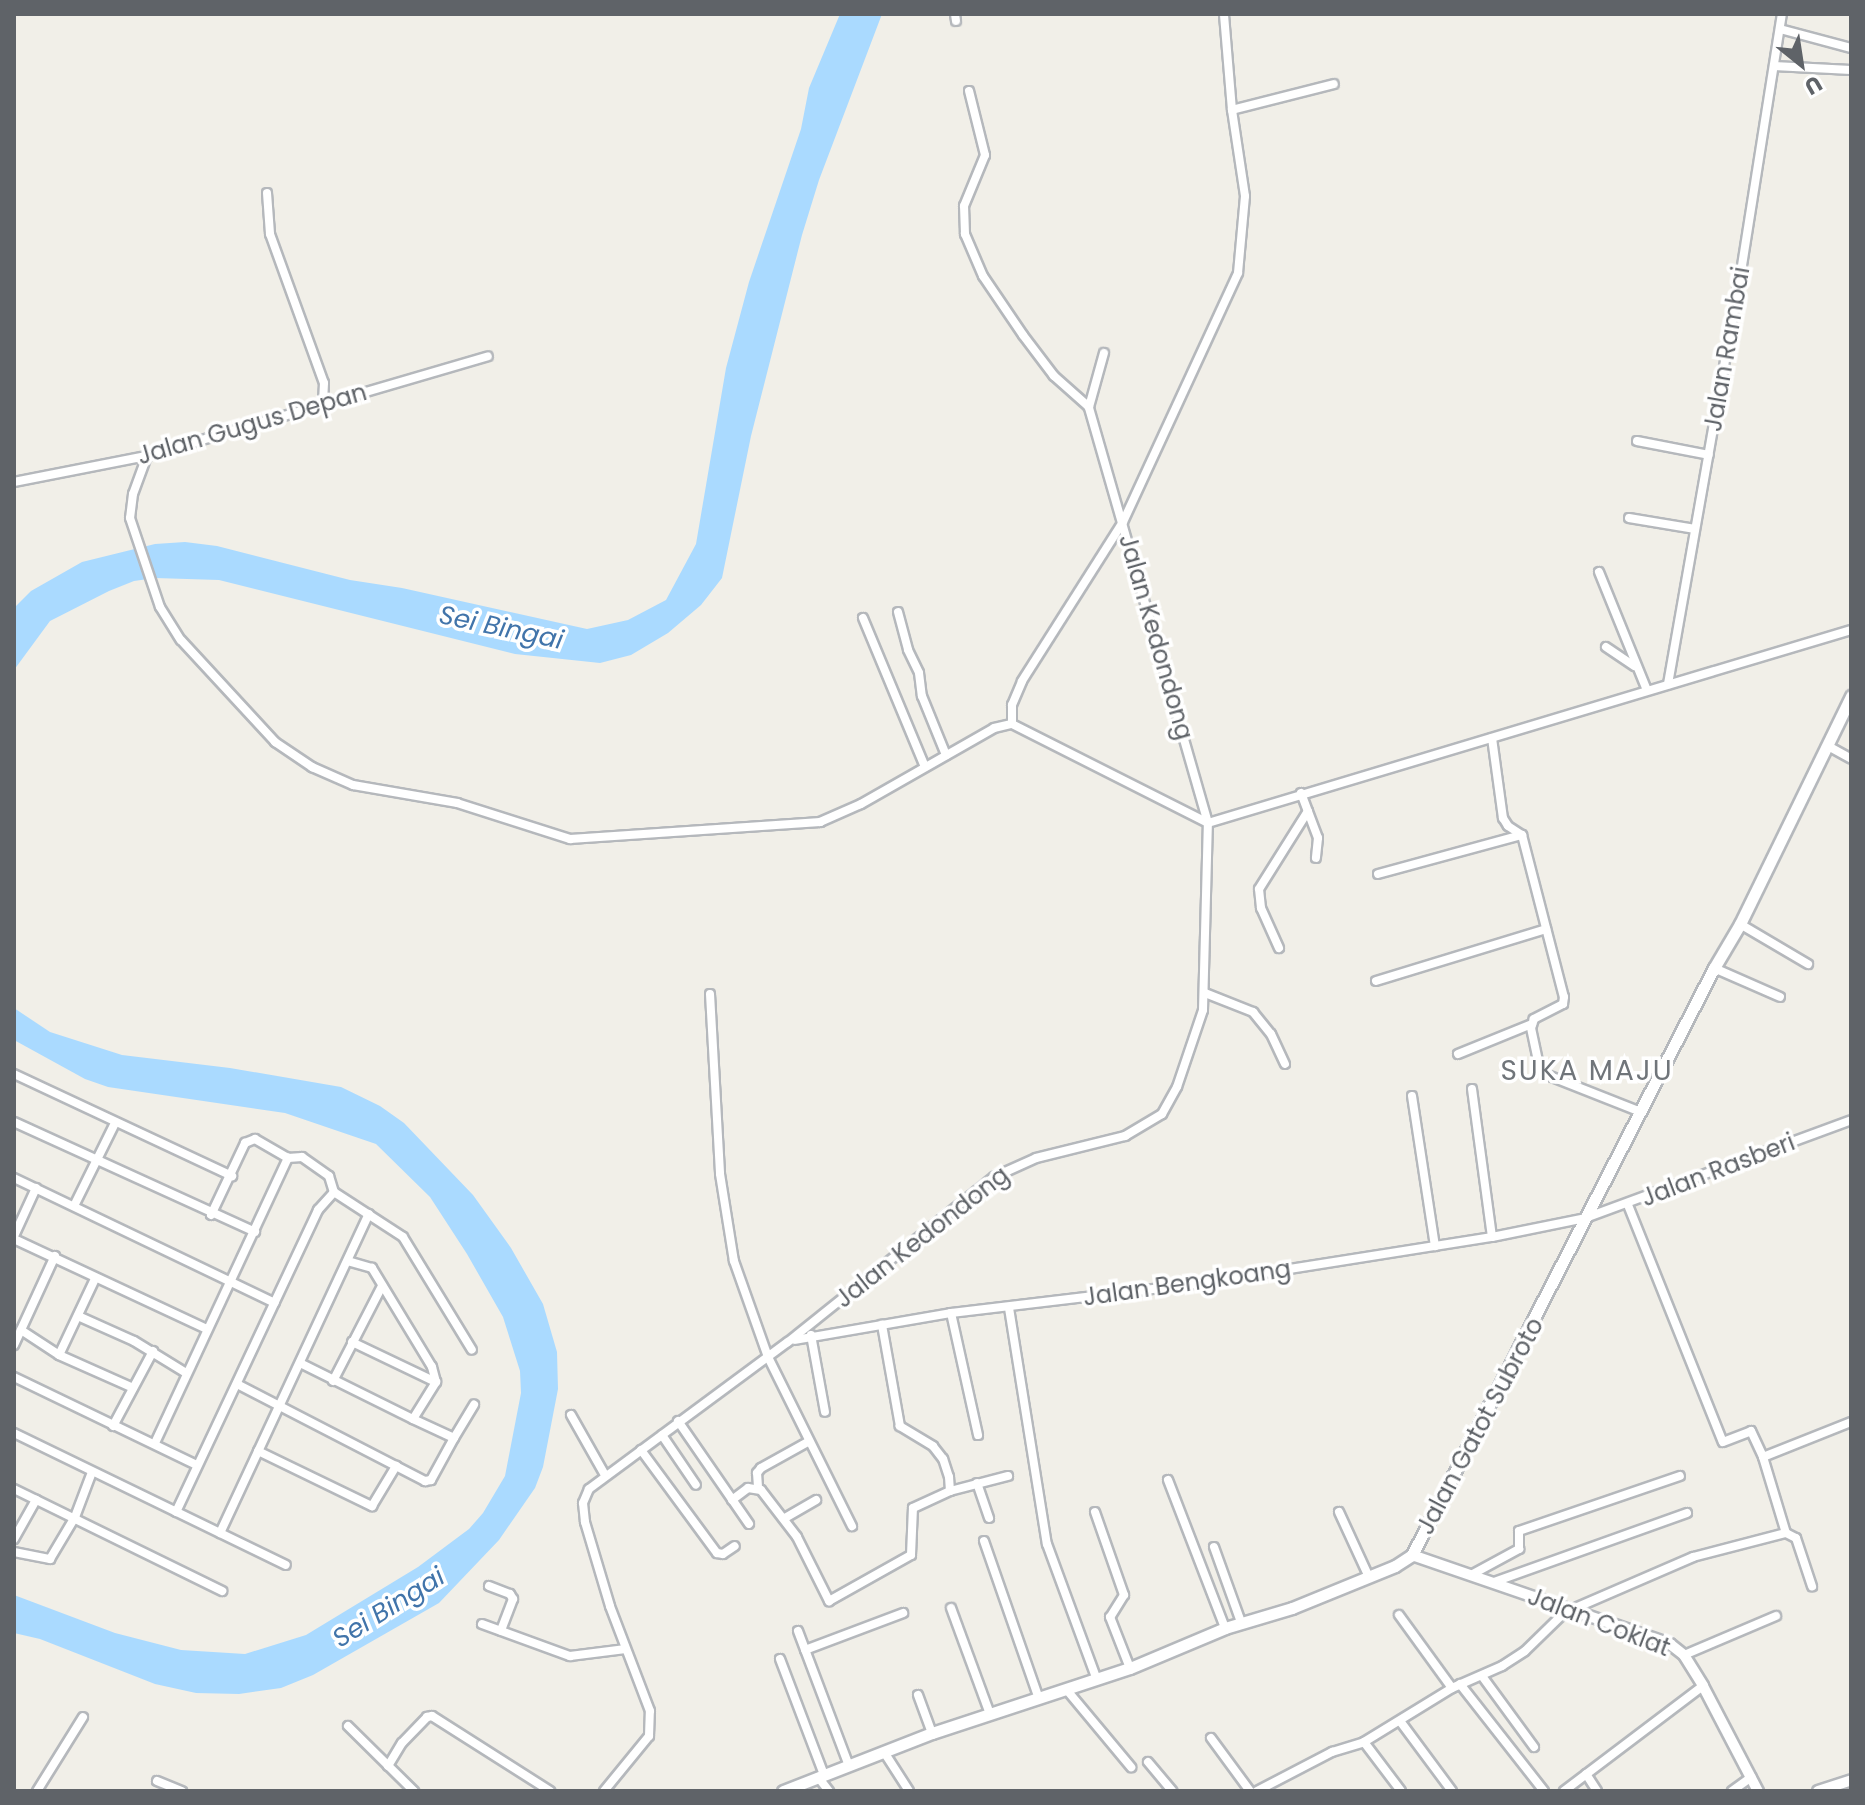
<!DOCTYPE html>
<html>
<head>
<meta charset="utf-8">
<style>
	body { margin:0 }
	#map { position:relative; width:1865px; height:1805px; overflow:hidden; background:#f1efe8; font-family:Poppins,sans-serif }
	div>[style] { position:absolute }
	[style*='--x'] { left:calc(var(--x)*1px); top:calc(var(--y)*1px); width:calc(var(--w)*1px); rotate:calc(var(--a)*1deg) }
	.water>* { inset:0; background:#aadaff }
	.roads { filter:drop-shadow(2px 0 #b5b8bc) drop-shadow(-2px 0 #b5b8bc) drop-shadow(0 2px #b5b8bc) drop-shadow(0 -2px #b5b8bc) }
	.minor>* { height:8px; margin:-4px; padding:0 4px; transform-origin:4px; border-radius:4px; background:#fff }
	.tertiary>* { height:10px; margin:-5px; padding:0 5px; transform-origin:5px; border-radius:5px; background:#fff }
	.secondary>* { height:11px; margin:-5.5px; padding:0 5.5px; transform-origin:5.5px; border-radius:5.5px; background:#fff }
	span { translate:-50% -50%; white-space:nowrap; text-align:center; line-height:1.15; -webkit-text-stroke:7px #fff; paint-order:stroke }
	.street-label { font-size:24px; color:#5f6368 }
	.water-label { font-size:26px; color:#4174aa; font-style:italic }
	.quarter-label { font-size:28px; color:#70757a; letter-spacing:2px }
	.frame { position:absolute; inset:0; border:16px solid #5f6368; pointer-events:none }
	.north { position:absolute; left:1761px; top:24px; width:80px; height:80px; -webkit-text-stroke:6px #fff; paint-order:stroke; rotate:150deg; font-size:22px; font-weight:700; line-height:32px; text-align:center; color:#5f6368 }
	.north::after { content:''; display:block; margin:auto; width:28px; height:36px; background:#5f6368; clip-path:polygon(50% 0,100% 100%,50% 72%,0 100%) }
</style>
</head>
<body>
<div id="map">
	<div class="water">
		<i style="clip-path:polygon(840px 14px,882px 14px,819px 180px,802px 235px,751px 436px,722px 578px,701px 605px,668px 633px,631px 655px,600px 663px,515px 654px,219px 580px,155px 578px,134px 581px,109px 591px,50px 621px,14px 670px,14px 608px,31px 591px,82px 562px,155px 544px,185px 542px,217px 546px,350px 580px,402px 588px,587px 629px,628px 620px,666px 600px,696px 544px,726px 368px,749px 282px,801px 129px,809px 88px)"></i>
		<i style="clip-path:polygon(14px 1008px,50px 1032px,122px 1055px,230px 1068px,341px 1087px,380px 1106px,404px 1123px,473px 1195px,511px 1248px,543px 1304px,557px 1352px,558px 1389px,543px 1467px,535px 1488px,499px 1540px,439px 1603px,313px 1675px,281px 1688px,239px 1694px,196px 1693px,155px 1684px,40px 1639px,14px 1633px,14px 1595px,115px 1633px,181px 1650px,245px 1654px,306px 1635px,418px 1567px,469px 1529px,483px 1513px,505px 1476px,521px 1393px,520px 1371px,503px 1317px,467px 1254px,430px 1197px,376px 1144px,285px 1113px,108px 1087px,85px 1079px,14px 1040px)"></i>
	</div>
	<div class="roads">
		<div class="minor">
			<i style="--x:955;--y:14;--w:7;--a:82"></i>
			<i style="--x:1780;--y:29;--w:73;--a:15"></i>
			<i style="--x:1774;--y:66;--w:77;--a:3"></i>
			<i style="--x:1232;--y:110;--w:105;--a:-14.3"></i>
			<i style="--x:267;--y:193;--w:41;--a:85.8"></i>
			<i style="--x:270;--y:234;--w:158;--a:70.1"></i>
			<i style="--x:324;--y:383;--w:22;--a:93"></i>
			<i style="--x:1089;--y:407;--w:56;--a:-74.5"></i>
			<i style="--x:1637;--y:441;--w:73;--a:11"></i>
			<i style="--x:147;--y:456;--w:40;--a:110.2"></i>
			<i style="--x:133;--y:494;--w:24;--a:97"></i>
			<i style="--x:130;--y:518;--w:94;--a:71.4"></i>
			<i style="--x:160;--y:607;--w:39;--a:58"></i>
			<i style="--x:181;--y:640;--w:139;--a:47.3"></i>
			<i style="--x:275;--y:742;--w:45;--a:34"></i>
			<i style="--x:312;--y:767;--w:45;--a:23.7"></i>
			<i style="--x:353;--y:785;--w:106;--a:9.8"></i>
			<i style="--x:457;--y:803;--w:119;--a:17.7"></i>
			<i style="--x:570;--y:839;--w:251;--a:-3.9"></i>
			<i style="--x:820;--y:822;--w:45;--a:-23.7"></i>
			<i style="--x:861;--y:804;--w:153;--a:-29.7"></i>
			<i style="--x:994;--y:728;--w:18;--a:-13"></i>
			<i style="--x:1012;--y:724;--w:220;--a:26.8"></i>
			<i style="--x:1208;--y:823;--w:671;--a:-16.71"></i>
			<i style="--x:14;--y:482;--w:136;--a:-11.1"></i>
			<i style="--x:147;--y:456;--w:355;--a:-16.3"></i>
			<i style="--x:1629;--y:518;--w:67;--a:9.5"></i>
			<i style="--x:1599;--y:572;--w:127;--a:67.9"></i>
			<i style="--x:898;--y:612;--w:39;--a:75"></i>
			<i style="--x:908;--y:650;--w:25;--a:64"></i>
			<i style="--x:919;--y:673;--w:23;--a:83"></i>
			<i style="--x:922;--y:696;--w:64;--a:67.9"></i>
			<i style="--x:863;--y:618;--w:161;--a:67.4"></i>
			<i style="--x:1606;--y:647;--w:34;--a:34"></i>
			<i style="--x:1668;--y:684;--w:418;--a:-80"></i>
			<i style="--x:1741;--y:272;--w:261;--a:-81"></i>
			<i style="--x:1012;--y:724;--w:19;--a:-90"></i>
			<i style="--x:1012;--y:705;--w:26;--a:-67"></i>
			<i style="--x:1022;--y:681;--w:188;--a:-57.6"></i>
			<i style="--x:1123;--y:522;--w:274;--a:-65.2"></i>
			<i style="--x:1238;--y:273;--w:77;--a:-84.8"></i>
			<i style="--x:1245;--y:196;--w:87;--a:-98.6"></i>
			<i style="--x:1232;--y:110;--w:96;--a:-94.8"></i>
			<i style="--x:1492;--y:738;--w:81;--a:82.2"></i>
			<i style="--x:1503;--y:818;--w:9;--a:58"></i>
			<i style="--x:1508;--y:826;--w:17;--a:33"></i>
			<i style="--x:1522;--y:835;--w:167;--a:75.5"></i>
			<i style="--x:1564;--y:997;--w:7;--a:98"></i>
			<i style="--x:1563;--y:1004;--w:33;--a:153"></i>
			<i style="--x:1534;--y:1019;--w:9;--a:108"></i>
			<i style="--x:1531;--y:1028;--w:38;--a:78"></i>
			<i style="--x:1539;--y:1065;--w:13;--a:51"></i>
			<i style="--x:1547;--y:1075;--w:101;--a:21.5"></i>
			<i style="--x:1828;--y:746;--w:26;--a:29"></i>
			<i style="--x:1301;--y:793;--w:48;--a:69.3"></i>
			<i style="--x:1318;--y:838;--w:20;--a:96"></i>
			<i style="--x:1378;--y:874;--w:149;--a:-15.2"></i>
			<i style="--x:1740;--y:924;--w:79;--a:30.5"></i>
			<i style="--x:1279;--y:948;--w:44;--a:-114.2"></i>
			<i style="--x:1261;--y:908;--w:19;--a:-96"></i>
			<i style="--x:1259;--y:889;--w:92;--a:-57.9"></i>
			<i style="--x:1714;--y:968;--w:72;--a:23.7"></i>
			<i style="--x:1376;--y:981;--w:178;--a:-17"></i>
			<i style="--x:1205;--y:993;--w:52;--a:21.6"></i>
			<i style="--x:1253;--y:1012;--w:28;--a:51"></i>
			<i style="--x:1271;--y:1034;--w:33;--a:65"></i>
			<i style="--x:710;--y:994;--w:180;--a:86.8"></i>
			<i style="--x:720;--y:1174;--w:88;--a:80.9"></i>
			<i style="--x:734;--y:1261;--w:102;--a:70.5"></i>
			<i style="--x:768;--y:1357;--w:189;--a:63.6"></i>
			<i style="--x:1458;--y:1054;--w:80;--a:-22.1"></i>
			<i style="--x:14;--y:1074;--w:241;--a:25.1"></i>
			<i style="--x:1472;--y:1089;--w:149;--a:82.3"></i>
			<i style="--x:1412;--y:1096;--w:152;--a:81.3"></i>
			<i style="--x:14;--y:1122;--w:265;--a:24.5"></i>
			<i style="--x:14;--y:1178;--w:289;--a:25.6"></i>
			<i style="--x:1628;--y:1205;--w:255;--a:68.2"></i>
			<i style="--x:1723;--y:1442;--w:30;--a:-21"></i>
			<i style="--x:1751;--y:1431;--w:29;--a:65"></i>
			<i style="--x:1763;--y:1457;--w:79;--a:73.2"></i>
			<i style="--x:74;--y:1206;--w:93;--a:-63.7"></i>
			<i style="--x:211;--y:1215;--w:80;--a:-64.7"></i>
			<i style="--x:245;--y:1143;--w:11;--a:-22"></i>
			<i style="--x:255;--y:1139;--w:38;--a:30"></i>
			<i style="--x:288;--y:1158;--w:14;--a:-4"></i>
			<i style="--x:302;--y:1157;--w:33;--a:35"></i>
			<i style="--x:329;--y:1176;--w:17;--a:73"></i>
			<i style="--x:334;--y:1192;--w:82;--a:33.1"></i>
			<i style="--x:403;--y:1237;--w:132;--a:58.6"></i>
			<i style="--x:14;--y:1236;--w:53;--a:-65.4"></i>
			<i style="--x:14;--y:1239;--w:213;--a:25"></i>
			<i style="--x:1009;--y:1308;--w:239;--a:80.9"></i>
			<i style="--x:1047;--y:1544;--w:145;--a:69.8"></i>
			<i style="--x:951;--y:1313;--w:125;--a:77.5"></i>
			<i style="--x:78;--y:1316;--w:61;--a:24.1"></i>
			<i style="--x:134;--y:1341;--w:61;--a:31.6"></i>
			<i style="--x:21;--y:1330;--w:45;--a:33.3"></i>
			<i style="--x:59;--y:1355;--w:81;--a:24"></i>
			<i style="--x:811;--y:1335;--w:78;--a:79.7"></i>
			<i style="--x:795;--y:1340;--w:158;--a:-9.8"></i>
			<i style="--x:951;--y:1313;--w:252;--a:-6.8"></i>
			<i style="--x:1201;--y:1283;--w:295;--a:-9"></i>
			<i style="--x:1492;--y:1237;--w:95;--a:-11.5"></i>
			<i style="--x:1585;--y:1218;--w:283;--a:-20.2"></i>
			<i style="--x:352;--y:1342;--w:93;--a:25.5"></i>
			<i style="--x:14;--y:1345;--w:98;--a:-65.3"></i>
			<i style="--x:59;--y:1355;--w:84;--a:-64.7"></i>
			<i style="--x:300;--y:1363;--w:126;--a:26.4"></i>
			<i style="--x:14;--y:1377;--w:203;--a:25.7"></i>
			<i style="--x:333;--y:1381;--w:107;--a:-62.7"></i>
			<i style="--x:237;--y:1384;--w:212;--a:27.3"></i>
			<i style="--x:425;--y:1481;--w:6;--a:-9"></i>
			<i style="--x:431;--y:1480;--w:48;--a:-61.3"></i>
			<i style="--x:454;--y:1438;--w:45;--a:-155.1"></i>
			<i style="--x:413;--y:1419;--w:44;--a:-58.1"></i>
			<i style="--x:436;--y:1382;--w:16;--a:-105"></i>
			<i style="--x:432;--y:1367;--w:116;--a:-121.2"></i>
			<i style="--x:372;--y:1268;--w:25;--a:-164"></i>
			<i style="--x:571;--y:1415;--w:69;--a:60.5"></i>
			<i style="--x:678;--y:1421;--w:125;--a:55.4"></i>
			<i style="--x:113;--y:1426;--w:85;--a:-61.9"></i>
			<i style="--x:14;--y:1433;--w:302;--a:25.9"></i>
			<i style="--x:662;--y:1435;--w:60;--a:55.8"></i>
			<i style="--x:454;--y:1438;--w:39;--a:-59"></i>
			<i style="--x:155;--y:1443;--w:315;--a:-65"></i>
			<i style="--x:641;--y:1450;--w:128;--a:53.6"></i>
			<i style="--x:717;--y:1553;--w:6;--a:9"></i>
			<i style="--x:723;--y:1554;--w:14;--a:-34"></i>
			<i style="--x:258;--y:1451;--w:127;--a:25.8"></i>
			<i style="--x:372;--y:1506;--w:47;--a:-59"></i>
			<i style="--x:1763;--y:1457;--w:95;--a:-21.7"></i>
			<i style="--x:1168;--y:1480;--w:159;--a:68.9"></i>
			<i style="--x:977;--y:1483;--w:37;--a:71"></i>
			<i style="--x:758;--y:1487;--w:14;--a:-94"></i>
			<i style="--x:757;--y:1473;--w:6;--a:-51"></i>
			<i style="--x:761;--y:1468;--w:54;--a:-29"></i>
			<i style="--x:14;--y:1489;--w:232;--a:26.1"></i>
			<i style="--x:950;--y:1491;--w:60;--a:-14.5"></i>
			<i style="--x:732;--y:1500;--w:20;--a:-37"></i>
			<i style="--x:748;--y:1488;--w:13;--a:9"></i>
			<i style="--x:761;--y:1490;--w:59;--a:52.5"></i>
			<i style="--x:797;--y:1537;--w:72;--a:63.4"></i>
			<i style="--x:829;--y:1601;--w:94;--a:-29.3"></i>
			<i style="--x:911;--y:1555;--w:47;--a:-87.6"></i>
			<i style="--x:913;--y:1508;--w:41;--a:-24.7"></i>
			<i style="--x:950;--y:1491;--w:14;--a:-94"></i>
			<i style="--x:949;--y:1477;--w:19;--a:-108"></i>
			<i style="--x:943;--y:1459;--w:16;--a:-128"></i>
			<i style="--x:933;--y:1446;--w:39;--a:-149"></i>
			<i style="--x:900;--y:1426;--w:103;--a:-100.1"></i>
			<i style="--x:176;--y:1512;--w:334;--a:-64.8"></i>
			<i style="--x:318;--y:1210;--w:24;--a:-48"></i>
			<i style="--x:1095;--y:1512;--w:88;--a:70.7"></i>
			<i style="--x:1124;--y:1595;--w:26;--a:122"></i>
			<i style="--x:1110;--y:1617;--w:55;--a:68.6"></i>
			<i style="--x:1339;--y:1512;--w:69;--a:65.3"></i>
			<i style="--x:785;--y:1518;--w:36;--a:-30"></i>
			<i style="--x:220;--y:1533;--w:352;--a:-65"></i>
			<i style="--x:14;--y:1539;--w:45;--a:-60.6"></i>
			<i style="--x:984;--y:1541;--w:164;--a:70.8"></i>
			<i style="--x:1214;--y:1547;--w:80;--a:70.2"></i>
			<i style="--x:14;--y:1552;--w:37;--a:11"></i>
			<i style="--x:50;--y:1559;--w:49;--a:-59.2"></i>
			<i style="--x:75;--y:1517;--w:48;--a:-69.3"></i>
			<i style="--x:1471;--y:1575;--w:55;--a:-28.4"></i>
			<i style="--x:1519;--y:1549;--w:18;--a:-90"></i>
			<i style="--x:1519;--y:1531;--w:170;--a:-18.9"></i>
			<i style="--x:1494;--y:1582;--w:205;--a:-19.7"></i>
			<i style="--x:489;--y:1586;--w:22;--a:21"></i>
			<i style="--x:510;--y:1594;--w:6;--a:59"></i>
			<i style="--x:513;--y:1599;--w:34;--a:111"></i>
			<i style="--x:951;--y:1608;--w:113;--a:69.8"></i>
			<i style="--x:1573;--y:1609;--w:131;--a:-23.4"></i>
			<i style="--x:1693;--y:1557;--w:96;--a:-14.5"></i>
			<i style="--x:1786;--y:1533;--w:11;--a:27"></i>
			<i style="--x:1796;--y:1538;--w:51;--a:71.6"></i>
			<i style="--x:1399;--y:1615;--w:90;--a:54"></i>
			<i style="--x:482;--y:1624;--w:94;--a:20"></i>
			<i style="--x:570;--y:1656;--w:56;--a:-7.1"></i>
			<i style="--x:798;--y:1631;--w:144;--a:69.3"></i>
			<i style="--x:805;--y:1650;--w:105;--a:-20.7"></i>
			<i style="--x:1684;--y:1655;--w:100;--a:-23"></i>
			<i style="--x:780;--y:1659;--w:124;--a:69.2"></i>
			<i style="--x:1482;--y:1676;--w:88;--a:53.8"></i>
			<i style="--x:1460;--y:1684;--w:136;--a:51.9"></i>
			<i style="--x:1066;--y:1689;--w:102;--a:50.2"></i>
			<i style="--x:918;--y:1695;--w:40;--a:69.8"></i>
			<i style="--x:1400;--y:1721;--w:87;--a:53.4"></i>
			<i style="--x:348;--y:1726;--w:93;--a:44.6"></i>
			<i style="--x:1211;--y:1738;--w:66;--a:53.7"></i>
			<i style="--x:1364;--y:1742;--w:61;--a:52.9"></i>
			<i style="--x:884;--y:1752;--w:46;--a:57.3"></i>
			<i style="--x:1148;--y:1762;--w:38;--a:50"></i>
			<i style="--x:388;--y:1766;--w:27;--a:-59"></i>
			<i style="--x:402;--y:1743;--w:36;--a:-46"></i>
			<i style="--x:427;--y:1717;--w:5;--a:-11"></i>
			<i style="--x:432;--y:1716;--w:140;--a:32.4"></i>
			<i style="--x:1586;--y:1774;--w:20;--a:57"></i>
			<i style="--x:818;--y:1777;--w:18;--a:52"></i>
			<i style="--x:157;--y:1781;--w:27;--a:22"></i>
			<i style="--x:37;--y:1791;--w:87;--a:-58.1"></i>
			<i style="--x:604;--y:1791;--w:71;--a:-50.7"></i>
			<i style="--x:649;--y:1736;--w:25;--a:-88"></i>
			<i style="--x:650;--y:1711;--w:112;--a:-110.9"></i>
			<i style="--x:610;--y:1606;--w:88;--a:-106.6"></i>
			<i style="--x:585;--y:1522;--w:19;--a:-96"></i>
			<i style="--x:583;--y:1503;--w:15;--a:-67"></i>
			<i style="--x:589;--y:1489;--w:247;--a:-36.5"></i>
			<i style="--x:788;--y:1342;--w:264;--a:-38.7"></i>
			<i style="--x:994;--y:1177;--w:46;--a:-24.3"></i>
			<i style="--x:1036;--y:1158;--w:92;--a:-13.9"></i>
			<i style="--x:1125;--y:1136;--w:43;--a:-30.7"></i>
			<i style="--x:1162;--y:1114;--w:31;--a:-61"></i>
			<i style="--x:1177;--y:1087;--w:81;--a:-71.3"></i>
			<i style="--x:1203;--y:1010;--w:187;--a:-88.5"></i>
			<i style="--x:1208;--y:823;--w:433;--a:-106"></i>
			<i style="--x:1089;--y:407;--w:47;--a:-138.5"></i>
			<i style="--x:1054;--y:376;--w:51;--a:-127.1"></i>
			<i style="--x:1023;--y:335;--w:71;--a:-124.1"></i>
			<i style="--x:983;--y:276;--w:46;--a:-113.2"></i>
			<i style="--x:965;--y:234;--w:28;--a:-92"></i>
			<i style="--x:964;--y:206;--w:55;--a:-67.6"></i>
			<i style="--x:985;--y:155;--w:66;--a:-104"></i>
			<i style="--x:1257;--y:1791;--w:85;--a:-27.5"></i>
			<i style="--x:1332;--y:1752;--w:34;--a:-17"></i>
			<i style="--x:1364;--y:1742;--w:103;--a:-31.5"></i>
			<i style="--x:1452;--y:1688;--w:55;--a:-23.7"></i>
			<i style="--x:1502;--y:1666;--w:27;--a:-33"></i>
			<i style="--x:1525;--y:1651;--w:60;--a:-44.3"></i>
			<i style="--x:1564;--y:1791;--w:174;--a:-37.1"></i>
			<i style="--x:1732;--y:1791;--w:24;--a:-36"></i>
		</div>
		<div class="tertiary">
			<i style="--x:1412;--y:1555;--w:273;--a:19"></i>
			<i style="--x:1670;--y:1644;--w:18;--a:38"></i>
			<i style="--x:1684;--y:1655;--w:36;--a:58"></i>
			<i style="--x:1703;--y:1686;--w:119;--a:62.4"></i>
			<i style="--x:1818;--y:1791;--w:35;--a:-18"></i>
		</div>
		<div class="secondary">
			<i style="--x:783;--y:1791;--w:160;--a:-21.3"></i>
			<i style="--x:932;--y:1733;--w:208;--a:-18.2"></i>
			<i style="--x:1130;--y:1668;--w:103;--a:-22.8"></i>
			<i style="--x:1225;--y:1628;--w:70;--a:-16.6"></i>
			<i style="--x:1292;--y:1608;--w:111;--a:-22.2"></i>
			<i style="--x:1395;--y:1566;--w:20;--a:-33"></i>
			<i style="--x:1412;--y:1555;--w:660;--a:-62.78"></i>
			<i style="--x:1714;--y:968;--w:51;--a:-59.4"></i>
			<i style="--x:1740;--y:924;--w:254;--a:-64"></i>
		</div>
	</div>
	<div class="street-label">
		<span style="left:1727px;top:349px;rotate:-80deg">Jalan Rambai</span>
		<span style="left:252px;top:424px;rotate:-16deg">Jalan Gugus Depan</span>
		<span style="left:1156px;top:637px;rotate:74deg">Jalan Kedondong</span>
		<span style="left:1718px;top:1170px;rotate:-21deg">Jalan Rasberi</span>
		<span style="left:922px;top:1237px;rotate:-38deg">Jalan Kedondong</span>
		<span style="left:1187px;top:1283px;rotate:-8deg">Jalan Bengkoang</span>
		<span style="left:1480px;top:1426px;rotate:-62deg">Jalan Gatot Subroto</span>
		<span style="left:1599px;top:1622px;rotate:21deg">Jalan Coklat</span>
	</div>
	<div class="water-label">
		<span style="left:501px;top:628px;rotate:12deg">Sei Bingai</span>
		<span style="left:389px;top:1608px;rotate:-32deg">Sei Bingai</span>
	</div>
	<div class="quarter-label">
		<span style="left:1587px;top:1071px">SUKA MAJU</span>
	</div>
	<div class="frame"></div>
	<div class="north">U</div>
</div>
</body>
</html>
